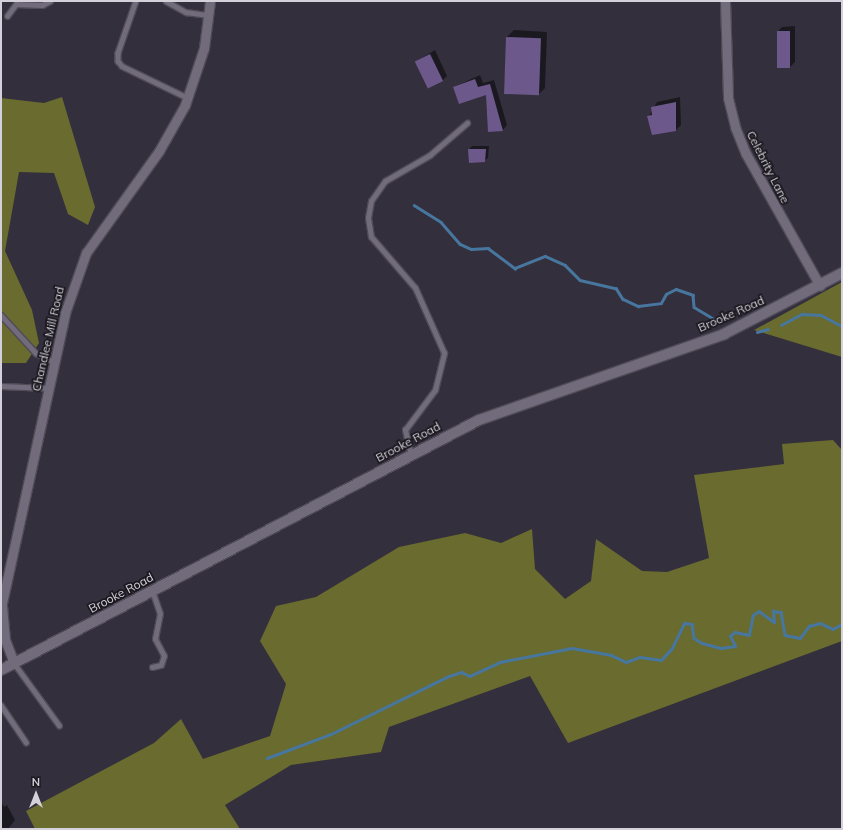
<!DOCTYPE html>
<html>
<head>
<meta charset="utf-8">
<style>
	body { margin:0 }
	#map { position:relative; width:843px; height:830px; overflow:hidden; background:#342f3d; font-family:Mulish,sans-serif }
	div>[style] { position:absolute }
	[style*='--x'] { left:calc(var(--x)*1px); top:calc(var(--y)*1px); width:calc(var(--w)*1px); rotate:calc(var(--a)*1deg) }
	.forest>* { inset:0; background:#696b2f }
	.shadow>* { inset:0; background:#0007 }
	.stream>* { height:2.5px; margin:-1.25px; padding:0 1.25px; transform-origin:1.25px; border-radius:1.25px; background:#47769f }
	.building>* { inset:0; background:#6d588b; transform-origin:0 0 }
	.roads { filter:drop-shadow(1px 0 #504b57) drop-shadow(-1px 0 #504b57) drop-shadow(0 1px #504b57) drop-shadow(0 -1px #504b57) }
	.lane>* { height:4.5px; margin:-2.25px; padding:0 2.25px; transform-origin:2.25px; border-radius:2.25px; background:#716b7b }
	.street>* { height:9px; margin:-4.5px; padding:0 4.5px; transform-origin:4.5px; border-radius:4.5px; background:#716b7b }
	.secondary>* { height:10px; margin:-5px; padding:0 5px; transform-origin:5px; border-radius:5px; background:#716b7b }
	span { translate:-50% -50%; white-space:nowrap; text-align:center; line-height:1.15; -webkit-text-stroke:3.5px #1b181f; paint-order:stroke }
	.street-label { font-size:12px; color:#d4d1da }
	.frame { position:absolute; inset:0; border:2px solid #d4d1da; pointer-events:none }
	.north { position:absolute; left:16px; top:774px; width:40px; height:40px; -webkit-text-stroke:3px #1b181f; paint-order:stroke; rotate:0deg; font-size:11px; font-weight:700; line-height:16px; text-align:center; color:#d4d1da }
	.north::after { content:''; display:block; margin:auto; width:14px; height:18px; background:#d4d1da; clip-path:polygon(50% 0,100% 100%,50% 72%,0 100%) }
</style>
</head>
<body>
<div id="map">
	<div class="forest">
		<i style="clip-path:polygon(62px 97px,95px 207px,88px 225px,68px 214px,54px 173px,19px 172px,5px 251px,32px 310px,39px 343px,26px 363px,1px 363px,1px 98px,44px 103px)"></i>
		<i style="clip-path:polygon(842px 282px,842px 357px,754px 330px)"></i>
		<i style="clip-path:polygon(833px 440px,842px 450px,842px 641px,568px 743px,530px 676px,389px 727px,381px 752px,291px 765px,225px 805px,240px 829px,35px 829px,26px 811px,154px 743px,181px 719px,203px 759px,270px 736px,286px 684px,260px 641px,276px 606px,316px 597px,399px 547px,465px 533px,501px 543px,532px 529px,535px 569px,565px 599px,591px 581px,596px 539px,642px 571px,667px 572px,709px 558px,694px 475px,784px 464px,782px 444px)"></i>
	</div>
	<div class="shadow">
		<i style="clip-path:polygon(795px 26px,795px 62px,790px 67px,778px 31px,782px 27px)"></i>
		<i style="clip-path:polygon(514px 30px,547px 32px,545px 88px,538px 95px,504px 93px,507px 37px)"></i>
		<i style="clip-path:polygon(435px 50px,447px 76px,442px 81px,415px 62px)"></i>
		<i style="clip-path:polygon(480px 75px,483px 83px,494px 80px,507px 125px,503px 130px,487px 94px,454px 87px)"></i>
		<i style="clip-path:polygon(680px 97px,681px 125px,676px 130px,649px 116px,657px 102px)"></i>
		<i style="clip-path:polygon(472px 146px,489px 146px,488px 158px,484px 161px,469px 149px)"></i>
		<i style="clip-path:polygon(1px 801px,4px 807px,7px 805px,15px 820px,8px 829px,1px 829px)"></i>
	</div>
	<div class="stream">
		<i style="--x:414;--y:205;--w:32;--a:32"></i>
		<i style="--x:441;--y:222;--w:29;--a:49"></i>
		<i style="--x:460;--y:244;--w:12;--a:24"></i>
		<i style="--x:471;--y:249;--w:17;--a:-3"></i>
		<i style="--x:488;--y:248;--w:34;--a:37"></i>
		<i style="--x:515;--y:268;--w:32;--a:-22"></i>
		<i style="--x:545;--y:256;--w:22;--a:24"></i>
		<i style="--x:565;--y:265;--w:21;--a:45"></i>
		<i style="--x:580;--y:280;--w:37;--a:13"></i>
		<i style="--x:616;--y:288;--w:13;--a:58"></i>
		<i style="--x:623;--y:299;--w:17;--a:25"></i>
		<i style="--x:638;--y:306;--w:23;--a:-7"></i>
		<i style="--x:661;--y:303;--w:10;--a:-61"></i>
		<i style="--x:666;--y:294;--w:11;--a:-27"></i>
		<i style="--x:676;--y:289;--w:18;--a:19"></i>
		<i style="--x:693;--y:295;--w:12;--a:85"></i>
		<i style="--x:694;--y:307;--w:23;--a:31"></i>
		<i style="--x:781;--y:325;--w:24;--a:-28"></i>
		<i style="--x:802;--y:314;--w:19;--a:3"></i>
		<i style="--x:821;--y:315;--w:24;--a:28"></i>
		<i style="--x:757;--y:332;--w:11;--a:-15"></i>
		<i style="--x:267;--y:758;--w:68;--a:-20.6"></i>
		<i style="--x:331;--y:734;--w:131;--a:-26.2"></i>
		<i style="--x:449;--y:676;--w:13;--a:-18"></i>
		<i style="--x:461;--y:672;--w:10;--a:24"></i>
		<i style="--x:470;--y:676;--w:33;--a:-25"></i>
		<i style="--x:500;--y:662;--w:73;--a:-11"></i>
		<i style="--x:572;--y:648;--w:40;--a:10"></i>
		<i style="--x:611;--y:655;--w:17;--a:25"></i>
		<i style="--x:626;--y:662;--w:15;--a:-20"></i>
		<i style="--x:640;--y:657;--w:21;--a:8"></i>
		<i style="--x:661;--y:660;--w:16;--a:-47"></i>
		<i style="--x:672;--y:648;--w:28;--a:-64"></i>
		<i style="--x:684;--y:623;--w:8;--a:7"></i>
		<i style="--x:692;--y:624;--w:14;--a:82"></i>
		<i style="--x:694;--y:638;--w:9;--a:32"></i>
		<i style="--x:702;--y:643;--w:20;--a:15"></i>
		<i style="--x:721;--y:648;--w:14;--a:-8"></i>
		<i style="--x:735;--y:646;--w:11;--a:-117"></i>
		<i style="--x:730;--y:636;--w:6;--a:-39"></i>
		<i style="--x:735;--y:632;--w:14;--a:12"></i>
		<i style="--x:749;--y:635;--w:20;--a:-79"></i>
		<i style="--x:753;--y:615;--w:7;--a:-34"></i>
		<i style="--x:759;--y:611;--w:19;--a:36"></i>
		<i style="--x:774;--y:622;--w:11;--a:-95"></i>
		<i style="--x:773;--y:611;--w:8;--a:7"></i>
		<i style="--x:781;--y:612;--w:23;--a:80"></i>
		<i style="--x:785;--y:635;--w:15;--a:11"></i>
		<i style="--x:800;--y:638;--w:15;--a:-53"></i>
		<i style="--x:809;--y:626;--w:11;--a:-15"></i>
		<i style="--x:820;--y:623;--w:14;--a:25"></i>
		<i style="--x:833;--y:629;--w:10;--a:-29"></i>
	</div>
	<div class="building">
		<i style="left:777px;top:31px;width:13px;height:37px"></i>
		<i style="left:506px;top:37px;width:35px;height:57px;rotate:2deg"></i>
		<i style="left:430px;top:54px;width:30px;height:17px;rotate:64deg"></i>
		<i style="clip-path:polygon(475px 79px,478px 87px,490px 84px,503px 131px,488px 132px,486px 95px,459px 104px,453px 87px)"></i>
		<i style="clip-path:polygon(676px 102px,676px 131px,652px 135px,647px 116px,652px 115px,651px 107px)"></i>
		<i style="clip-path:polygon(468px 149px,486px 149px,485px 162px,469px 163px)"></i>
	</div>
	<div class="roads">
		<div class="lane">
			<i style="--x:136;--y:1;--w:55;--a:109.1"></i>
			<i style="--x:118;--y:53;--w:8;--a:90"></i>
			<i style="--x:118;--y:61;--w:6;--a:51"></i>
			<i style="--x:122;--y:66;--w:73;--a:25.9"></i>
			<i style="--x:166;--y:1;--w:23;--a:29"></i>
			<i style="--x:186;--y:12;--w:22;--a:8"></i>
			<i style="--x:7;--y:16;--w:15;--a:-53"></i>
			<i style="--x:16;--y:4;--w:26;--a:2"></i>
			<i style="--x:42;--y:5;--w:9;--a:-27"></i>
			<i style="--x:1;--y:315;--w:52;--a:47.4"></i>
			<i style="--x:36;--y:353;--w:20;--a:27"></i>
			<i style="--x:1;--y:386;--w:47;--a:2.4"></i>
			<i style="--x:411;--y:456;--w:27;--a:-103"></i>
			<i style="--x:405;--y:430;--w:50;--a:-53.1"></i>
			<i style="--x:435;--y:390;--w:38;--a:-76"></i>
			<i style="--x:444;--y:353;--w:71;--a:-114"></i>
			<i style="--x:415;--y:288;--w:67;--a:-130.8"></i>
			<i style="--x:371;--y:237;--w:19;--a:-99"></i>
			<i style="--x:368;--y:218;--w:17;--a:-80"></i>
			<i style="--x:371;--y:201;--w:24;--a:-55"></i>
			<i style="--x:385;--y:181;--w:52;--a:-30"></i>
			<i style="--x:430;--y:155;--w:49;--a:-40.9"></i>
			<i style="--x:14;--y:663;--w:77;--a:54"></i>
			<i style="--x:152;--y:667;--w:9;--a:-13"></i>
			<i style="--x:161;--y:665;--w:9;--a:-72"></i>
			<i style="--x:164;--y:656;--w:19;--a:-118"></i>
			<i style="--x:155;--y:639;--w:25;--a:-79"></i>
			<i style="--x:160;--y:614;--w:24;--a:-109"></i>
			<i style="--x:1;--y:705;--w:45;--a:56"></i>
		</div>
		<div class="street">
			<i style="--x:725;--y:1;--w:97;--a:88.2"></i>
			<i style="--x:728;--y:98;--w:30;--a:76"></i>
			<i style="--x:735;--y:127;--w:29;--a:68"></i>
			<i style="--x:746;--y:154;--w:151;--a:60.7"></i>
			<i style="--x:14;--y:663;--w:25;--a:-111"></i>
			<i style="--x:5;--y:640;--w:37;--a:-95"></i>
			<i style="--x:2;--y:603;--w:297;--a:-77.7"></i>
			<i style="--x:65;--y:313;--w:64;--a:-70.7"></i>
			<i style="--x:86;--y:253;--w:125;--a:-54.4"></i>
			<i style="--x:159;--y:151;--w:53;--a:-60.5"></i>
			<i style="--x:185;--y:105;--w:60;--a:-71.6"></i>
			<i style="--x:204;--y:48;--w:47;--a:-82.7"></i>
		</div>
		<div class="secondary">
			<i style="--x:1;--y:670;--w:539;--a:-27.61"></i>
			<i style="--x:479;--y:420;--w:260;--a:-19.3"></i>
			<i style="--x:724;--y:334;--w:133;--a:-27.3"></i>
		</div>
	</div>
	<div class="street-label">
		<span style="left:768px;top:167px;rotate:63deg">Celebrity Lane</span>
		<span style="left:731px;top:314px;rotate:-24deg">Brooke Road</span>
		<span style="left:48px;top:339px;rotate:-77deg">Chandlee Mill Road</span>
		<span style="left:408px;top:442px;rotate:-28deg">Brooke Road</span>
		<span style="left:121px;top:593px;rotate:-28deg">Brooke Road</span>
	</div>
	<div class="frame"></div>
	<div class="north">N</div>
</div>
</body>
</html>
